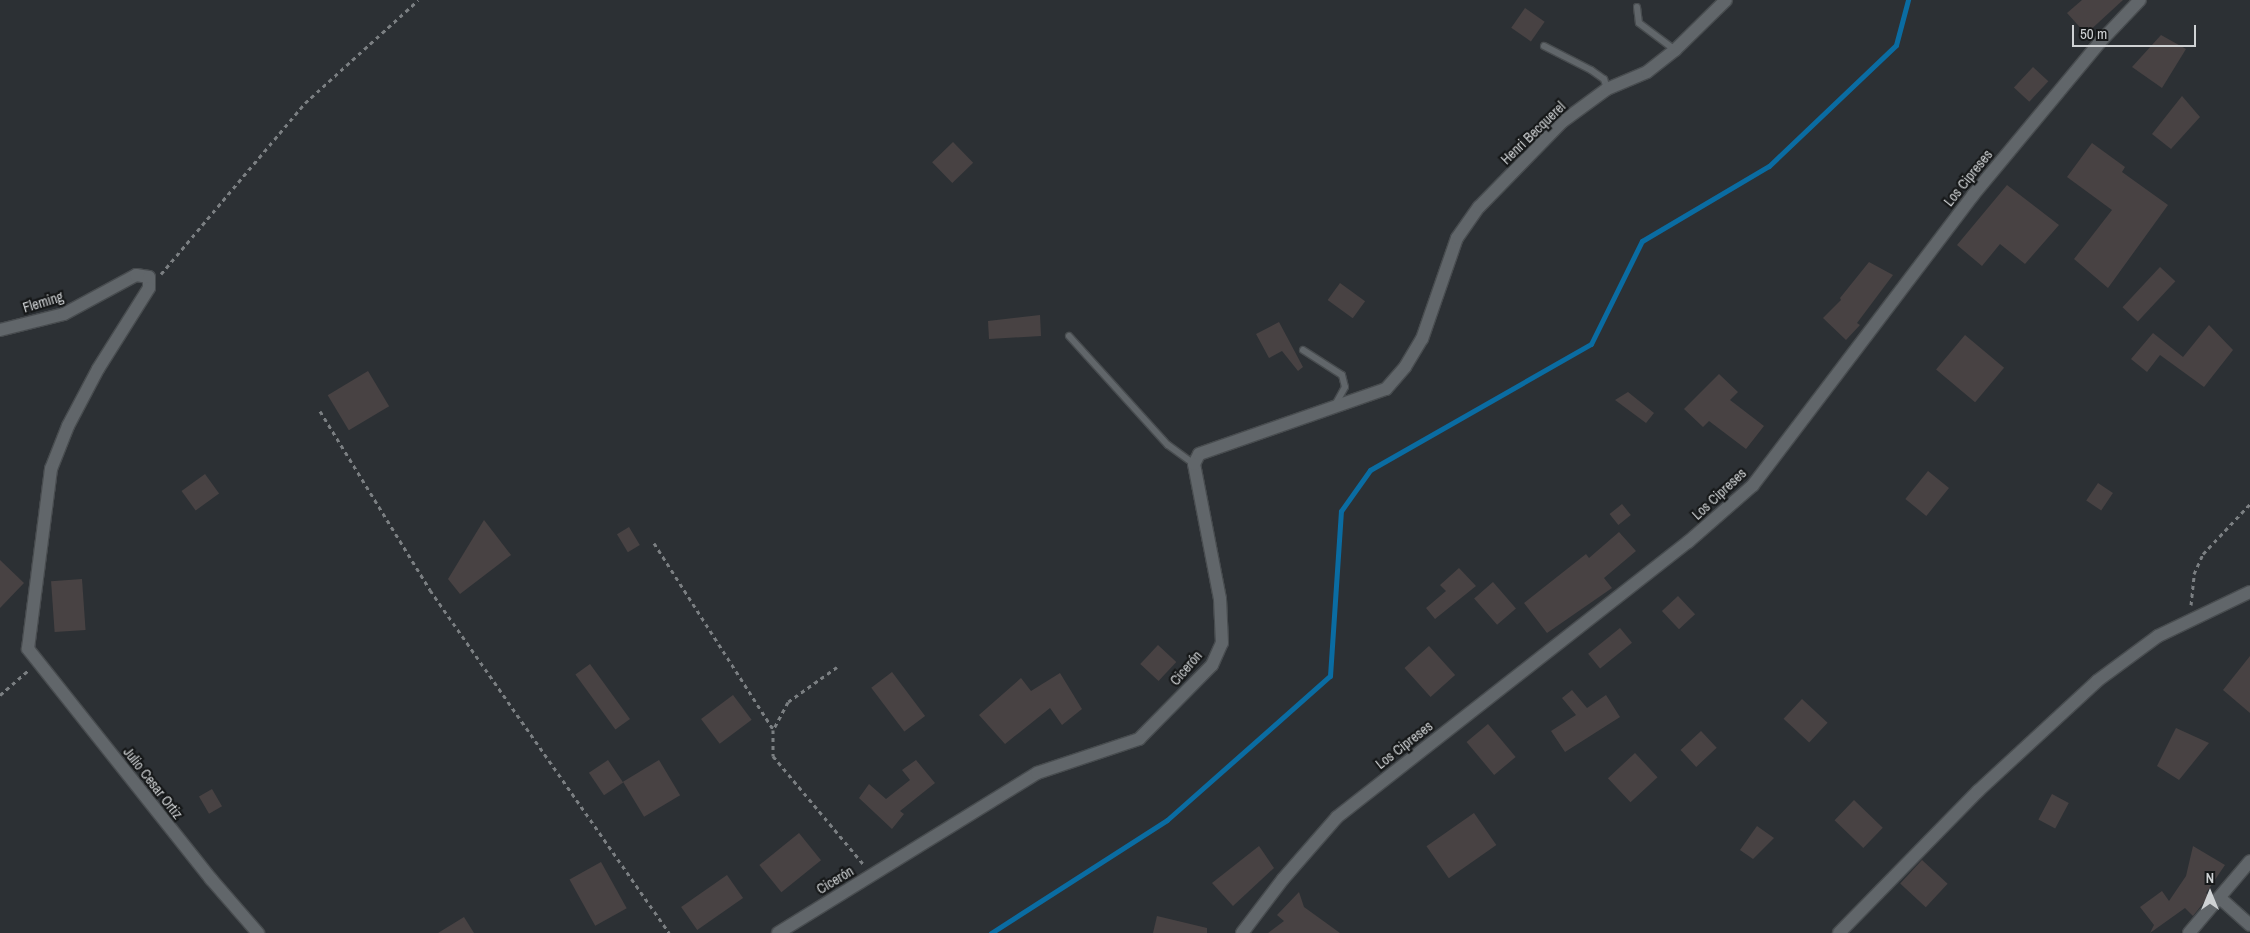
<!DOCTYPE html>
<html>
<head>
<meta charset="utf-8">
<style>
	body { margin:0 }
	#map { position:relative; width:2250px; height:933px; overflow:hidden; background:#2c3034; font-family:"Archivo Narrow",sans-serif }
	div>[style] { position:absolute }
	[style*='--x'] { left:calc(var(--x)*1px); top:calc(var(--y)*1px); width:calc(var(--w)*1px); rotate:calc(var(--a)*1deg) }
	.stream>* { height:5px; margin:-2.5px; padding:0 2.5px; transform-origin:2.5px; border-radius:2.5px; background:#0a6ca2 }
	.building>* { inset:0; background:#484243; transform-origin:0 0 }
	.path>* { height:3px; margin-top:-1.5px; transform-origin:0; background:repeating-linear-gradient(90deg,#7b7f82 0 4px,transparent 0 8px) }
	.roads { filter:drop-shadow(1px 0 #484c4f) drop-shadow(-1px 0 #484c4f) drop-shadow(0 1px #484c4f) drop-shadow(0 -1px #484c4f) }
	.service>* { height:6px; margin:-3px; padding:0 3px; transform-origin:3px; border-radius:3px; background:#61666a }
	.minor>* { height:12px; margin:-6px; padding:0 6px; transform-origin:6px; border-radius:6px; background:#61666a }
	span { translate:-50% -50%; white-space:nowrap; text-align:center; line-height:1.15; -webkit-text-stroke:4.5px #161819; paint-order:stroke }
	.street-label { font-size:14px; color:#cfd2d4 }
	.north { position:absolute; left:2185px; top:868px; width:50px; height:50px; -webkit-text-stroke:4px #161819; paint-order:stroke; rotate:0deg; font-size:14px; font-weight:700; line-height:20px; text-align:center; color:#cfd2d4 }
	.north::after { content:''; display:block; margin:auto; width:18px; height:22px; background:#cfd2d4; clip-path:polygon(50% 0,100% 100%,50% 72%,0 100%) }
	.scale { position:absolute; left:2072px; top:25px; width:124px; height:22px; box-sizing:border-box; border:2px solid #cfd2d4; border-top:0; padding-left:6px; font-size:15px; line-height:18px; white-space:nowrap; color:#cfd2d4; -webkit-text-stroke:4px #161819; paint-order:stroke }
</style>
</head>
<body>
<div id="map">
	<div class="stream">
		<i style="--x:991;--y:933;--w:209;--a:-32.7"></i>
		<i style="--x:1167;--y:820;--w:217;--a:-41.5"></i>
		<i style="--x:1330;--y:676;--w:165;--a:-86.2"></i>
		<i style="--x:1341;--y:511;--w:50;--a:-54.7"></i>
		<i style="--x:1370;--y:470;--w:254;--a:-29.7"></i>
		<i style="--x:1591;--y:344;--w:115;--a:-63.7"></i>
		<i style="--x:1642;--y:241;--w:147;--a:-30.6"></i>
		<i style="--x:1769;--y:166;--w:175;--a:-43.6"></i>
		<i style="--x:1896;--y:45;--w:47;--a:-75.1"></i>
	</div>
	<div class="building">
		<i style="clip-path:polygon(2082px 0,2123px 0,2086px 34px,2067px 13px)"></i>
		<i style="left:1525px;top:8px;width:24px;height:24px;rotate:35deg"></i>
		<i style="clip-path:polygon(2161px 35px,2186px 49px,2162px 88px,2132px 67px)"></i>
		<i style="left:2033px;top:67px;width:21px;height:28px;rotate:43deg"></i>
		<i style="clip-path:polygon(2182px 96px,2200px 117px,2171px 149px,2152px 134px)"></i>
		<i style="left:953px;top:142px;width:29px;height:29px;rotate:46deg"></i>
		<i style="clip-path:polygon(2092px 143px,2125px 167px,2122px 172px,2168px 205px,2108px 288px,2074px 259px,2112px 210px,2067px 177px)"></i>
		<i style="clip-path:polygon(2007px 185px,2059px 225px,2025px 264px,2000px 244px,1982px 266px,1957px 245px)"></i>
		<i style="clip-path:polygon(1869px 262px,1893px 275px,1857px 323px,1860px 325px,1846px 340px,1823px 318px,1841px 300px,1840px 298px)"></i>
		<i style="left:2160px;top:267px;width:21px;height:55px;rotate:43deg"></i>
		<i style="left:1340px;top:283px;width:31px;height:21px;rotate:36deg"></i>
		<i style="clip-path:polygon(1040px 315px,1041px 336px,989px 339px,988px 321px)"></i>
		<i style="clip-path:polygon(1279px 322px,1303px 367px,1298px 371px,1282px 351px,1269px 358px,1256px 334px)"></i>
		<i style="clip-path:polygon(2209px 325px,2233px 350px,2204px 387px,2160px 355px,2147px 372px,2131px 359px,2153px 333px,2183px 357px)"></i>
		<i style="left:1965px;top:335px;width:51px;height:45px;rotate:40deg"></i>
		<i style="left:368px;top:371px;width:41px;height:47px;rotate:59deg"></i>
		<i style="clip-path:polygon(1719px 374px,1738px 392px,1730px 400px,1764px 426px,1746px 449px,1709px 421px,1703px 427px,1684px 409px)"></i>
		<i style="clip-path:polygon(1628px 392px,1654px 413px,1646px 423px,1615px 400px)"></i>
		<i style="left:1928px;top:471px;width:27px;height:36px;rotate:39deg"></i>
		<i style="left:205px;top:474px;width:24px;height:29px;rotate:54deg"></i>
		<i style="left:2098px;top:483px;width:18px;height:21px;rotate:34deg"></i>
		<i style="left:1622px;top:504px;width:14px;height:16px;rotate:51deg"></i>
		<i style="clip-path:polygon(484px 520px,511px 555px,460px 594px,448px 579px)"></i>
		<i style="left:629px;top:527px;width:21px;height:14px;rotate:59deg"></i>
		<i style="clip-path:polygon(1619px 532px,1636px 551px,1604px 578px,1612px 588px,1547px 633px,1524px 603px,1586px 554px,1589px 558px)"></i>
		<i style="clip-path:polygon(0 560px,24px 583px,0 608px)"></i>
		<i style="clip-path:polygon(1459px 568px,1476px 586px,1435px 619px,1426px 608px,1446px 591px,1440px 585px)"></i>
		<i style="left:82px;top:579px;width:51px;height:31px;rotate:86deg"></i>
		<i style="left:1493px;top:582px;width:35px;height:25px;rotate:49deg"></i>
		<i style="left:1678px;top:596px;width:25px;height:22px;rotate:47deg"></i>
		<i style="left:1620px;top:628px;width:19px;height:41px;rotate:51deg"></i>
		<i style="left:1158px;top:645px;width:25px;height:26px;rotate:43deg"></i>
		<i style="left:1429px;top:646px;width:39px;height:33px;rotate:48deg"></i>
		<i style="clip-path:polygon(2250px 656px,2250px 713px,2223px 690px)"></i>
		<i style="left:590px;top:664px;width:68px;height:18px;rotate:54deg"></i>
		<i style="left:892px;top:672px;width:55px;height:26px;rotate:53deg"></i>
		<i style="clip-path:polygon(1060px 673px,1082px 709px,1062px 725px,1050px 708px,1005px 744px,979px 715px,1021px 678px,1031px 691px)"></i>
		<i style="clip-path:polygon(1572px 690px,1587px 708px,1606px 695px,1620px 717px,1565px 752px,1551px 731px,1576px 715px,1562px 698px)"></i>
		<i style="left:733px;top:695px;width:31px;height:40px;rotate:53deg"></i>
		<i style="left:1802px;top:699px;width:35px;height:27px;rotate:43deg"></i>
		<i style="left:1488px;top:724px;width:43px;height:28px;rotate:50deg"></i>
		<i style="clip-path:polygon(2176px 728px,2209px 743px,2179px 780px,2157px 766px)"></i>
		<i style="left:1701px;top:731px;width:23px;height:28px;rotate:47deg"></i>
		<i style="left:1635px;top:753px;width:33px;height:37px;rotate:47deg"></i>
		<i style="left:608px;top:760px;width:27px;height:23px;rotate:56deg"></i>
		<i style="left:659px;top:760px;width:41px;height:42px;rotate:59deg"></i>
		<i style="clip-path:polygon(916px 760px,935px 783px,900px 811px,904px 814px,892px 829px,859px 798px,869px 784px,886px 799px,910px 780px,902px 770px)"></i>
		<i style="left:212px;top:789px;width:20px;height:15px;rotate:60deg"></i>
		<i style="left:2052px;top:794px;width:19px;height:29px;rotate:28deg"></i>
		<i style="left:1854px;top:800px;width:40px;height:28px;rotate:44deg"></i>
		<i style="left:1474px;top:813px;width:39px;height:58px;rotate:55deg"></i>
		<i style="clip-path:polygon(1757px 826px,1774px 838px,1753px 859px,1740px 850px)"></i>
		<i style="left:799px;top:833px;width:35px;height:51px;rotate:51deg"></i>
		<i style="clip-path:polygon(1259px 846px,1274px 868px,1233px 906px,1212px 883px)"></i>
		<i style="clip-path:polygon(2193px 846px,2225px 865px,2206px 893px,2209px 896px,2193px 916px,2185px 908px,2150px 933px,2154px 925px,2140px 907px,2162px 891px,2169px 901px,2186px 876px)"></i>
		<i style="left:1922px;top:860px;width:35px;height:32px;rotate:43deg"></i>
		<i style="left:601px;top:862px;width:53px;height:36px;rotate:61deg"></i>
		<i style="left:727px;top:875px;width:28px;height:56px;rotate:55deg"></i>
		<i style="clip-path:polygon(1299px 892px,1304px 907px,1340px 933px,1268px 933px,1284px 921px,1277px 915px)"></i>
		<i style="clip-path:polygon(1157px 916px,1207px 928px,1207px 933px,1153px 933px)"></i>
		<i style="clip-path:polygon(464px 917px,474px 933px,438px 933px)"></i>
	</div>
	<div class="path">
		<i style="--x:161;--y:274;--w:224;--a:-49.9"></i>
		<i style="--x:305;--y:103;--w:153;--a:-42.3"></i>
		<i style="--x:320;--y:411;--w:210;--a:58.4"></i>
		<i style="--x:430;--y:590;--w:418;--a:55.1"></i>
		<i style="--x:654;--y:543;--w:221;--a:57.4"></i>
		<i style="--x:2191;--y:605;--w:31;--a:-84"></i>
		<i style="--x:2194;--y:574;--w:22;--a:-66"></i>
		<i style="--x:2203;--y:554;--w:69;--a:-46.8"></i>
		<i style="--x:837;--y:667;--w:60;--a:144.5"></i>
		<i style="--x:788;--y:702;--w:32;--a:118"></i>
		<i style="--x:773;--y:730;--w:26;--a:90"></i>
		<i style="--x:773;--y:756;--w:142;--a:50.1"></i>
		<i style="--x:0;--y:695;--w:37;--a:-41"></i>
	</div>
	<div class="roads">
		<div class="service">
			<i style="--x:1637;--y:7;--w:16;--a:83"></i>
			<i style="--x:1639;--y:23;--w:45;--a:36.9"></i>
			<i style="--x:1544;--y:46;--w:53;--a:27.1"></i>
			<i style="--x:1591;--y:70;--w:16;--a:35"></i>
			<i style="--x:1604;--y:79;--w:10;--a:73"></i>
			<i style="--x:1069;--y:336;--w:147;--a:47.8"></i>
			<i style="--x:1168;--y:445;--w:32;--a:36"></i>
			<i style="--x:1303;--y:350;--w:46;--a:32.7"></i>
			<i style="--x:1342;--y:375;--w:12;--a:76"></i>
			<i style="--x:1345;--y:387;--w:21;--a:119"></i>
		</div>
		<div class="minor">
			<i style="--x:0;--y:330;--w:66;--a:-14"></i>
			<i style="--x:64;--y:314;--w:82;--a:-28.4"></i>
			<i style="--x:136;--y:275;--w:13;--a:9"></i>
			<i style="--x:149;--y:277;--w:11;--a:90"></i>
			<i style="--x:149;--y:288;--w:96;--a:122.2"></i>
			<i style="--x:98;--y:369;--w:64;--a:117.8"></i>
			<i style="--x:68;--y:426;--w:46;--a:111.6"></i>
			<i style="--x:51;--y:469;--w:181;--a:97.3"></i>
			<i style="--x:28;--y:649;--w:294;--a:51.5"></i>
			<i style="--x:211;--y:879;--w:72;--a:49"></i>
			<i style="--x:2220;--y:898;--w:40;--a:42"></i>
			<i style="--x:778;--y:933;--w:304;--a:-31.7"></i>
			<i style="--x:1037;--y:773;--w:108;--a:-18.4"></i>
			<i style="--x:1139;--y:739;--w:104;--a:-45.4"></i>
			<i style="--x:1212;--y:665;--w:24;--a:-66"></i>
			<i style="--x:1222;--y:643;--w:44;--a:-92.6"></i>
			<i style="--x:1220;--y:599;--w:137;--a:-100.9"></i>
			<i style="--x:1194;--y:464;--w:11;--a:-63"></i>
			<i style="--x:1199;--y:454;--w:198;--a:-19.2"></i>
			<i style="--x:1386;--y:389;--w:29;--a:-49"></i>
			<i style="--x:1405;--y:367;--w:33;--a:-59"></i>
			<i style="--x:1422;--y:339;--w:107;--a:-70.9"></i>
			<i style="--x:1457;--y:238;--w:38;--a:-55"></i>
			<i style="--x:1479;--y:207;--w:119;--a:-45.7"></i>
			<i style="--x:1562;--y:122;--w:56;--a:-36.3"></i>
			<i style="--x:1607;--y:89;--w:43;--a:-23"></i>
			<i style="--x:1647;--y:72;--w:36;--a:-38"></i>
			<i style="--x:1675;--y:50;--w:71;--a:-44.4"></i>
			<i style="--x:1242;--y:933;--w:68;--a:-52.8"></i>
			<i style="--x:1283;--y:879;--w:82;--a:-48.9"></i>
			<i style="--x:1337;--y:817;--w:446;--a:-38.1"></i>
			<i style="--x:1688;--y:542;--w:86;--a:-41.2"></i>
			<i style="--x:1753;--y:485;--w:364;--a:-52.8"></i>
			<i style="--x:1973;--y:195;--w:197;--a:-50.3"></i>
			<i style="--x:2099;--y:43;--w:59;--a:-46.4"></i>
			<i style="--x:1839;--y:933;--w:199;--a:-45.6"></i>
			<i style="--x:1978;--y:791;--w:162;--a:-42.7"></i>
			<i style="--x:2097;--y:681;--w:76;--a:-36.4"></i>
			<i style="--x:2158;--y:636;--w:102;--a:-25.6"></i>
			<i style="--x:2189;--y:933;--w:94;--a:-49.7"></i>
		</div>
	</div>
	<div class="street-label">
		<span style="left:1533px;top:133px;rotate:-44deg">Henri Becquerel</span>
		<span style="left:1968px;top:178px;rotate:-51deg">Los Cipreses</span>
		<span style="left:43px;top:302px;rotate:-17deg">Fleming</span>
		<span style="left:1719px;top:494px;rotate:-43deg">Los Cipreses</span>
		<span style="left:1186px;top:668px;rotate:-49deg">Cicerón</span>
		<span style="left:1404px;top:745px;rotate:-38deg">Los Cipreses</span>
		<span style="left:153px;top:783px;rotate:52deg">Julio Cesar Ortiz</span>
		<span style="left:835px;top:880px;rotate:-31deg">Cicerón</span>
	</div>
	<div class="north">N</div>
	<div class="scale">50 m</div>
</div>
</body>
</html>
